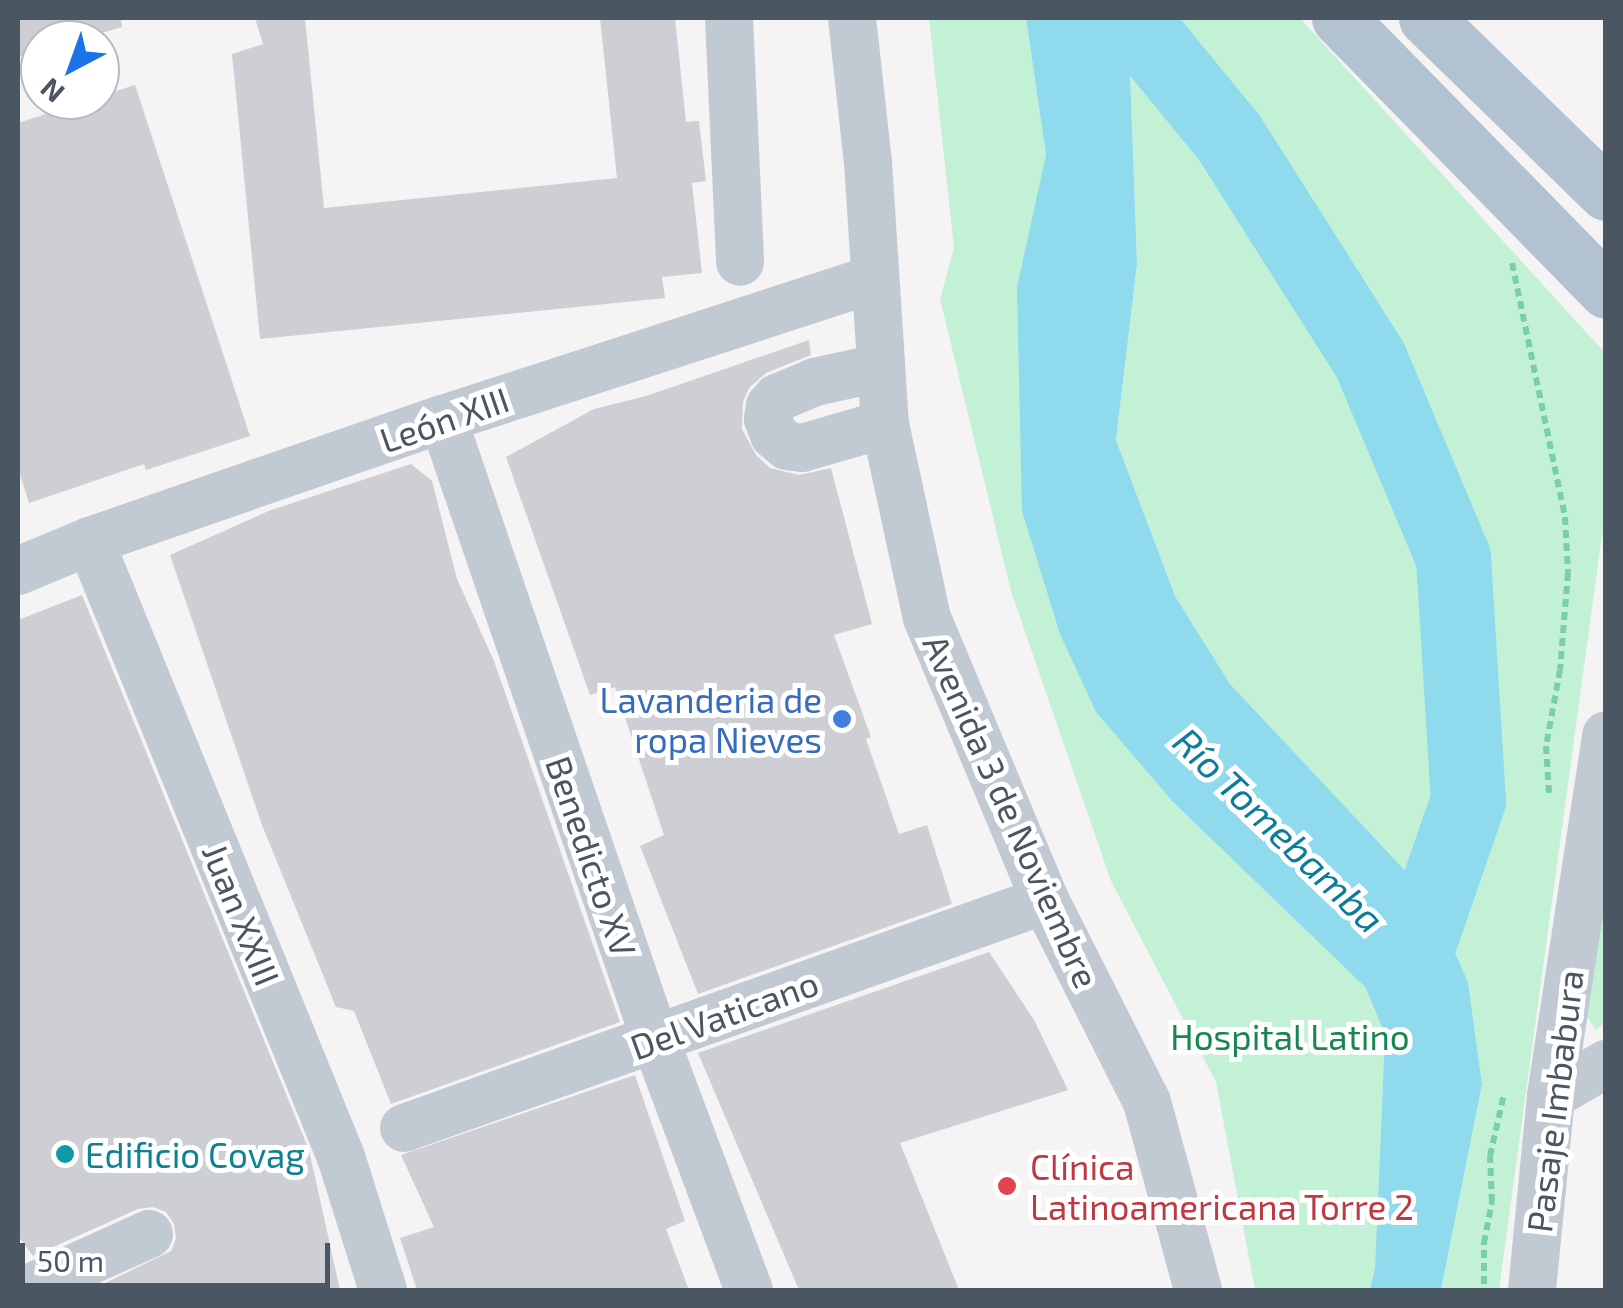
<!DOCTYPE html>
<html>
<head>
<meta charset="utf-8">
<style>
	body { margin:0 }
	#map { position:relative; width:1623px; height:1308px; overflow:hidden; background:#f5f3f3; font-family:"Exo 2",sans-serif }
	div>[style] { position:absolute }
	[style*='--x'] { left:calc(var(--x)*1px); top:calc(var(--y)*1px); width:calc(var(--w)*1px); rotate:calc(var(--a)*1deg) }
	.green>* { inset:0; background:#c3f1d5 }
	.water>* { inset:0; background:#90daee }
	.river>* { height:75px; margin:-37.5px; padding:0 37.5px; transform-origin:37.5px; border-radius:37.5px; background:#90daee }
	.building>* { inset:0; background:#cdcfd5 }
	.path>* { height:6px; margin-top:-3px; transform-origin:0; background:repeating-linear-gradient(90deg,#7ad0a6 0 8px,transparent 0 13px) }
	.minor>* { height:48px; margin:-24px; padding:0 24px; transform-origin:24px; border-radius:24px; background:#c1cad2 }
	.major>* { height:55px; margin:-27.5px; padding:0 27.5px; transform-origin:27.5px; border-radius:27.5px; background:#b3c2d1 }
	.dots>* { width:28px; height:28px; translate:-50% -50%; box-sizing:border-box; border:5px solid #fff; border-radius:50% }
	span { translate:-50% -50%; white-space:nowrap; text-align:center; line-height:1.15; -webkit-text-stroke:10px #fff; paint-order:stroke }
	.street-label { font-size:35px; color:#4a5661 }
	.shop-label { font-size:35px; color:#366cbe }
	.right { translate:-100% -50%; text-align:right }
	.park-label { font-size:35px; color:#17864f }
	.culture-label { font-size:35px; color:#0d838f }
	.left { translate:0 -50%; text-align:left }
	.health-label { font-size:35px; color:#be3a42 }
	.water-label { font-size:38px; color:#0c7c9b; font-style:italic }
	.frame { position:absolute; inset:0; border:20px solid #4a5661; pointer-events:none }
	.north { position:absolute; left:20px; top:20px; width:100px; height:100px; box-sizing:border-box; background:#fff; border:2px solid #b7bbc0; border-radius:50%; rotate:221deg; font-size:28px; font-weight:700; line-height:40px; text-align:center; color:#4a5661 }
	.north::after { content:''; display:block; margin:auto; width:35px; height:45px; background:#1a73e8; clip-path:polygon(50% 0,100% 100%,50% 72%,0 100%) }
	.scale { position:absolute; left:20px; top:1243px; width:310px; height:45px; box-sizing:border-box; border:5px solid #4a5661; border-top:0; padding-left:12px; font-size:30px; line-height:35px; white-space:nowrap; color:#4a5661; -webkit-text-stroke:8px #fff; paint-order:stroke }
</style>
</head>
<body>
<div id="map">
	<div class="green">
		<i style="clip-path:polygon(929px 18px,1026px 18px,1046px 155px,1173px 802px,1365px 987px,1385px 1034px,1375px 1267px,1370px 1290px,1255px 1290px,1216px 1082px,1111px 881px,1011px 591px,940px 299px,954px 248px)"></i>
		<i style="clip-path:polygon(1128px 18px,1300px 18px,1605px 353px,1605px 513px,1499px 1290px,1441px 1290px,1482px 1084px,1468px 982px,1430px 897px,1230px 684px,1175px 596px,1116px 440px,1137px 264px)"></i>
		<i style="clip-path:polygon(1605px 885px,1605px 1022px,1596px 1030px,1580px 1007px)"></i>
	</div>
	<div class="water">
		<i style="clip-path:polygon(1026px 18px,1128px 18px,1137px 264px,1116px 440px,1175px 596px,1230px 684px,1430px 897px,1468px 982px,1482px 1084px,1441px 1290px,1370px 1290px,1375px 1267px,1385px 1034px,1365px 987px,1173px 802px,1096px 712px,1060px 634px,1022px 511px,1017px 287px,1046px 155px)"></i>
	</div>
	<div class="river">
		<i style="--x:1131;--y:18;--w:153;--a:50.6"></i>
		<i style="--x:1228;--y:136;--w:265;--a:57.6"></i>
		<i style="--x:1370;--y:360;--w:214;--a:67.2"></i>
		<i style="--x:1453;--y:557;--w:243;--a:86.5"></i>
		<i style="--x:1468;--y:800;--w:165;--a:109.1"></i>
	</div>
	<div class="building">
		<i style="clip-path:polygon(18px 18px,121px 18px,122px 27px,77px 40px,40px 40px,40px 51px,18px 57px)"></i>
		<i style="clip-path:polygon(255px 18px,305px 18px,324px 208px,617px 178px,600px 18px,675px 18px,686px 122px,699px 121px,706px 181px,692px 183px,702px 273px,662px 277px,665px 298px,260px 339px,232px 54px,263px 44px)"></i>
		<i style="clip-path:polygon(135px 85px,250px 436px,146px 470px,144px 464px,29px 503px,18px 468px,18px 123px)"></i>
		<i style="clip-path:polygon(809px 340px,811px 355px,766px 373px,749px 388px,743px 402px,742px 429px,756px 455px,770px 468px,799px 475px,831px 468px,872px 624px,834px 635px,871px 737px,866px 739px,899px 834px,927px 825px,952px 904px,698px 994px,640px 846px,664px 835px,615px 687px,590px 695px,506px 457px,594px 409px,646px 396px)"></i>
		<i style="clip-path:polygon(411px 464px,432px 481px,457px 579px,494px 661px,620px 1022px,391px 1104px,354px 1011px,336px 1007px,262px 825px,170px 555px,271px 510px)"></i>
		<i style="clip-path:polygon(82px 595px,309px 1150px,340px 1290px,91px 1290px,171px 1251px,176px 1238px,174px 1224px,166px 1212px,153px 1207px,138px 1209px,33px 1256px,18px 1236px,18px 620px)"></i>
		<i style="clip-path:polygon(989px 952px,1034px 1020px,1068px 1090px,900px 1143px,959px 1290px,799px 1290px,698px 1053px)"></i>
		<i style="clip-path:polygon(635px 1075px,685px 1221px,666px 1229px,689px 1290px,417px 1290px,400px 1238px,434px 1227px,401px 1155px)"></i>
	</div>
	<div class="path">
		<i style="--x:1512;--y:263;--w:259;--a:78.2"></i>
		<i style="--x:1565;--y:517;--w:56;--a:86.9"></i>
		<i style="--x:1568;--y:573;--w:97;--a:94.7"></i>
		<i style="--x:1560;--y:670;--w:77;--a:100.4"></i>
		<i style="--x:1546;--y:746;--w:47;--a:86.3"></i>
		<i style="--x:1484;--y:1284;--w:41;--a:-90"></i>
		<i style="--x:1484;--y:1243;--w:42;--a:-79"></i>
		<i style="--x:1492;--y:1202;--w:46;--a:-92.5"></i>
		<i style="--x:1490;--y:1156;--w:64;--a:-77.3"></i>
	</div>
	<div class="minor">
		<i style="--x:729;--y:18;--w:244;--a:87.4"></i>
		<i style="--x:852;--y:18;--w:145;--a:83.7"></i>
		<i style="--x:868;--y:162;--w:263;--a:86.3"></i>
		<i style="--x:885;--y:424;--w:198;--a:77.8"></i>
		<i style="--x:927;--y:618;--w:306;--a:67.3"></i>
		<i style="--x:1045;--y:900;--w:226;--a:63.2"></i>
		<i style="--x:1147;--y:1102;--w:195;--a:74.8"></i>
		<i style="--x:879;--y:368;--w:66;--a:167.7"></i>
		<i style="--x:815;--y:382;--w:41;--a:157.2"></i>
		<i style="--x:777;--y:398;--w:11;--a:131"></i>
		<i style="--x:770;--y:406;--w:13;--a:99"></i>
		<i style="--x:768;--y:419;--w:17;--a:69"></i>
		<i style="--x:774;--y:435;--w:17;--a:40"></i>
		<i style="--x:787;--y:446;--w:15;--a:8"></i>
		<i style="--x:802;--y:448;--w:86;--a:-16.1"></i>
		<i style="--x:443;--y:419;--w:655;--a:71.12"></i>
		<i style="--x:655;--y:1039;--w:268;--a:69.5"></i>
		<i style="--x:90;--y:541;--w:665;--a:67.83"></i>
		<i style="--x:341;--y:1157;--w:139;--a:72.5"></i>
		<i style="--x:18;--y:571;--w:78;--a:-22.6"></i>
		<i style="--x:90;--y:541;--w:373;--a:-19.1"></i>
		<i style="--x:443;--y:419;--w:453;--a:-18"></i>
		<i style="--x:1551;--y:1096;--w:64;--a:-30.2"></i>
		<i style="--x:404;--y:1128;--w:680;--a:-19.58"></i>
		<i style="--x:25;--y:1290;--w:136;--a:-24.3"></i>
		<i style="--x:1532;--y:1290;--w:195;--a:-84.4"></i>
		<i style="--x:1551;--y:1096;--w:365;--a:-81.3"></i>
	</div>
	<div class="major">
		<i style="--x:1339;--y:18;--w:382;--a:45.6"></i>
		<i style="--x:1426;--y:18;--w:251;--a:44.2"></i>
	</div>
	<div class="dots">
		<i style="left:842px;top:719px;background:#3f7fe0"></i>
		<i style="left:65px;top:1154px;background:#0f9aa8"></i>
		<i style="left:1007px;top:1186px;background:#e0444e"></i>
	</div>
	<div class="street-label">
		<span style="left:444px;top:419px;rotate:-19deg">León XIII</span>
		<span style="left:1012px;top:811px;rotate:66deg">Avenida 3 de Noviembre</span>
		<span style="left:592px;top:856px;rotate:71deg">Benedicto XV</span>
		<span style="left:242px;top:914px;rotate:68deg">Juan XXIII</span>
		<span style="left:724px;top:1014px;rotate:-20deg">Del Vaticano</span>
		<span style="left:1554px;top:1101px;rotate:-83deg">Pasaje Imbabura</span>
	</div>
	<div class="shop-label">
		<span class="right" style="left:822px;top:719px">Lavanderia de<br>ropa Nieves</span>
	</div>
	<div class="park-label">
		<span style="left:1290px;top:1036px">Hospital Latino</span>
	</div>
	<div class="culture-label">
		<span class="left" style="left:85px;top:1154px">Edificio Covag</span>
	</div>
	<div class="health-label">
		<span class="left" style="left:1030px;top:1186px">Clínica<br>Latinoamericana Torre 2</span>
	</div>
	<div class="water-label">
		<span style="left:1279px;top:830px;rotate:44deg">Río Tomebamba</span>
	</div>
	<div class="frame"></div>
	<div class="north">N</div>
	<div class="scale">50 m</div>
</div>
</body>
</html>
